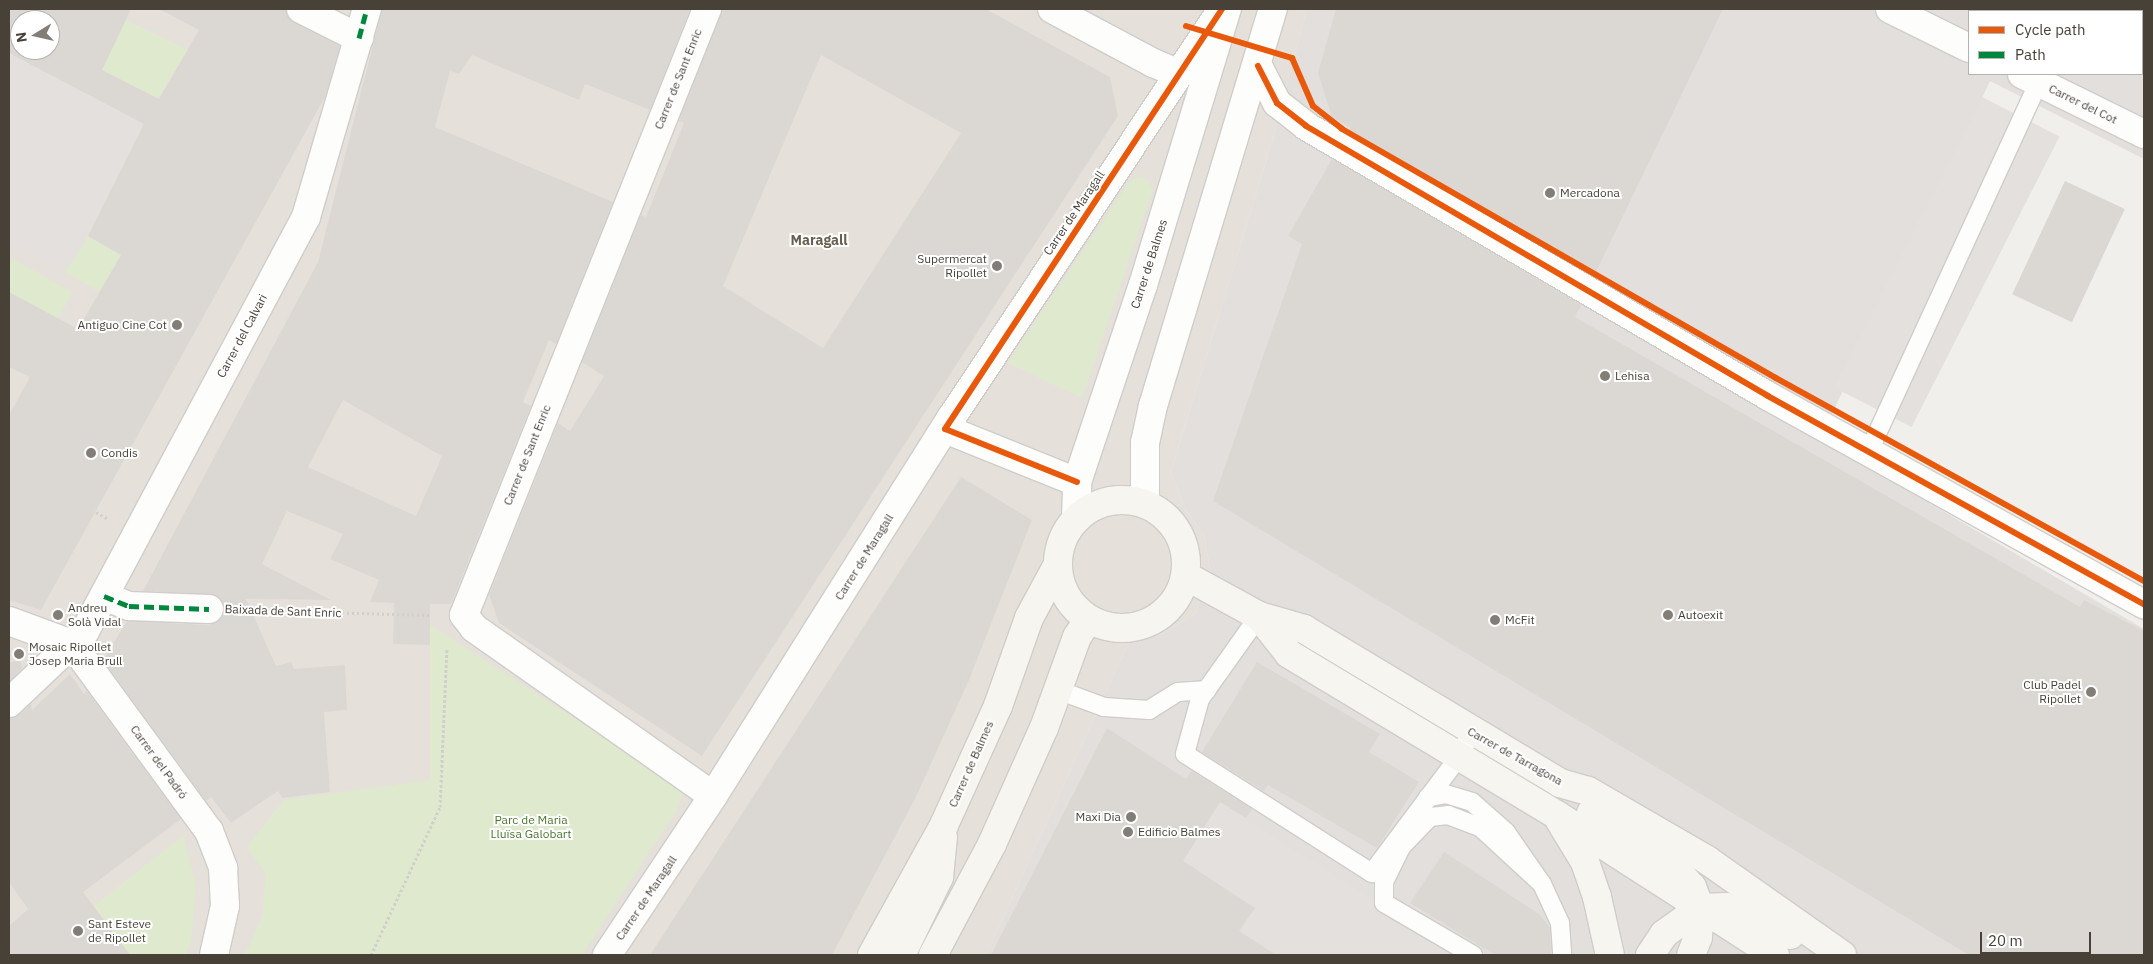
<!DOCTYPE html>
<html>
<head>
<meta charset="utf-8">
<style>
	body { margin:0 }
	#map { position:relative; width:2153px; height:964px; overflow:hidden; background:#f1efec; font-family:"IBM Plex Sans",sans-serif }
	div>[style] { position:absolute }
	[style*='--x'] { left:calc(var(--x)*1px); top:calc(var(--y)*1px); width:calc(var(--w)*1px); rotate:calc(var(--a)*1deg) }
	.residential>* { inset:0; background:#e5e1da }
	.industrial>* { inset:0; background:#e3dfdc }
	.green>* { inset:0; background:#dfe9ce }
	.parking>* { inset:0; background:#e3e0dd; transform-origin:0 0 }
	.building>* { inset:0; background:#dbd8d4; transform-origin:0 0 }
	.path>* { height:3px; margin-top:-1.5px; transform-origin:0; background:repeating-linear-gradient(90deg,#d1cfcc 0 2.5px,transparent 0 5px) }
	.roads { filter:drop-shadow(1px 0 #cfcdca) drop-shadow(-1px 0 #cfcdca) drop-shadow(0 1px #cfcdca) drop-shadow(0 -1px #cfcdca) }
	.service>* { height:18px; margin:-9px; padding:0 9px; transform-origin:9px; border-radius:9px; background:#fdfdfc }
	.pedestrian>* { height:28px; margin:-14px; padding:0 14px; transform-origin:14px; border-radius:14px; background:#fdfdfc }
	.minor>* { height:28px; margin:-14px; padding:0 14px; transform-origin:14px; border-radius:14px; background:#fdfdfc }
	.tertiary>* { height:28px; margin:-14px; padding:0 14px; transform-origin:14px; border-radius:14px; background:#fdfdfc }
	.secondary>* { height:28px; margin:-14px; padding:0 14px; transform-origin:14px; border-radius:14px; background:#f6f5f0 }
	.secondary>.ring { margin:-14px; padding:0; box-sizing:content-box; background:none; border:28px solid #f6f5f0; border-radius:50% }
	.quiet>* { height:5px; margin-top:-2.5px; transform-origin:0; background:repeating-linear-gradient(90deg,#00873e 0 10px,transparent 0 15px) }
	.cycleway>* { height:6px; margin:-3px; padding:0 3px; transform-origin:3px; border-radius:3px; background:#e8590c }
	.dots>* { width:14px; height:14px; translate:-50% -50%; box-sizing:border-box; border:2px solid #fff; border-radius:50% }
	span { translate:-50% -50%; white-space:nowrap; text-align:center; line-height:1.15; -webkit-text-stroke:4px #fff; paint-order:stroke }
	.street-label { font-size:12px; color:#474138 }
	.poi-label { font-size:12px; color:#474138 }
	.left { translate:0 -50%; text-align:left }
	.right { translate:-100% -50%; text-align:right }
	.park-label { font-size:12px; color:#4b7430 }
	.neighbourhood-label { font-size:14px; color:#695f50; font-weight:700 }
	.frame { position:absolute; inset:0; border:10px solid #474138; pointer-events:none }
	.legend { position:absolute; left:1968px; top:10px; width:175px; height:65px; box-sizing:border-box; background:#fff; border:1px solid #b5b3af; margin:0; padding:6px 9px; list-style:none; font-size:15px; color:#474138 }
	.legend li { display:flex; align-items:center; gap:10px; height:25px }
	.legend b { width:25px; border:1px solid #b5b3af }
	.north { position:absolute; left:10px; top:10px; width:50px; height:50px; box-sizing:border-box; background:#fff; border:1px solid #b5b3af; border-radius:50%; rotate:261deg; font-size:14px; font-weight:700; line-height:20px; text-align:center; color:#474138 }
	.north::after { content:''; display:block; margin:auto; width:18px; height:22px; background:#827e77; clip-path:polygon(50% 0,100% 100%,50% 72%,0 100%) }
	.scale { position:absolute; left:1980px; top:932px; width:111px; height:22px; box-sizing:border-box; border:2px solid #474138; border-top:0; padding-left:6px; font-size:15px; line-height:18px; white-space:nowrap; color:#474138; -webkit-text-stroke:4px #fff; paint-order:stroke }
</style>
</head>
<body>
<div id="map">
	<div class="residential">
		<i style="clip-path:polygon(evenodd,9px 9px,1307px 9px,1272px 142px,1171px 472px,1186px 510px,1204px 535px,1211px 574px,1195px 614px,1165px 633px,1130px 640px,986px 955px,9px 955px,9px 9px,20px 20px,50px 20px,50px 50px,20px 50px,20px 20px)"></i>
	</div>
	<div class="industrial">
		<i style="clip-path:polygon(evenodd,1307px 9px,2144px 9px,2144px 159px,1990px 81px,1820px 439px,2144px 629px,2144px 955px,986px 955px,1130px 640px,1165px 633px,1195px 614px,1211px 574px,1204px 535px,1186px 510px,1171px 472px,1272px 142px,1307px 9px,1969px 11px,2142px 11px,2142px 74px,1969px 74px,1969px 11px)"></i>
	</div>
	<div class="green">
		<i style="clip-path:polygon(126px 20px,192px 52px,185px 66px,178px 65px,158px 99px,129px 84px,115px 109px,90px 96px)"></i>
		<i style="clip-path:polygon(1141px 177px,1149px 181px,1152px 191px,1082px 398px,1008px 363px,1131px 179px)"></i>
		<i style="clip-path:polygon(88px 236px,134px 263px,100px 292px,65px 272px)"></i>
		<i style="clip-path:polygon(9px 257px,72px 292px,58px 319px,9px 293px)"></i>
		<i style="clip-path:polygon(430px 625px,667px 778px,683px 792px,678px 808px,582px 955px,245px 955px,262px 917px,266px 875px,247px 847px,284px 800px,430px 780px)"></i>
		<i style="clip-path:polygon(183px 836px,196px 884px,191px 942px,185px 955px,133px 953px,108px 955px,100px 952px,101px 939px,112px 931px,94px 906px)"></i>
	</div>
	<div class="parking">
		<i style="clip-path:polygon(9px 53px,144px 124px,88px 236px,65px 272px,9px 242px)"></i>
		<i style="left:1982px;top:97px;width:87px;height:326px;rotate:27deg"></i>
		<i style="clip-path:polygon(1220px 802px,1460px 955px,1277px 955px,1168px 885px)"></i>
	</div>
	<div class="building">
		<i style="clip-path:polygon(evenodd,9px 9px,131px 9px,102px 70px,159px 99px,199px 30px,159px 9px,286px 9px,294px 23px,340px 46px,325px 97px,41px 610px,9px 600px,9px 415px,30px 377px,9px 367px,9px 292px,78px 329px,121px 255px,88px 236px,144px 124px,9px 53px,9px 9px,20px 20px,50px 20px,50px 50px,20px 50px,20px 20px)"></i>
		<i style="clip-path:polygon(evenodd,382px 9px,690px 9px,650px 110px,585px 84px,579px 100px,472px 55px,459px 74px,450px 71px,435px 127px,613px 202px,556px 344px,549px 340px,523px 402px,531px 406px,451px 604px,430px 604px,430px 645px,393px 644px,394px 603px,370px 602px,379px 580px,330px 559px,343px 534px,287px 511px,262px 564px,331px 600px,246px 599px,276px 666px,291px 662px,294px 669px,345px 665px,347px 710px,324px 712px,330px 792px,282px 798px,278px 791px,231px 823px,211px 797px,206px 801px,103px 660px,127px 621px,208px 625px,222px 617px,223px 602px,217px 596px,143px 591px,318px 262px,382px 9px,343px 400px,442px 456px,416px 516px,308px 467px,343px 400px)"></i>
		<i style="clip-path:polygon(evenodd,722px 9px,986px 9px,1110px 77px,1118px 116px,702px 756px,499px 623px,489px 595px,558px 423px,570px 431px,604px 376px,582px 362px,641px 215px,646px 217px,684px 123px,679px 121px,722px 9px,821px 55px,961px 133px,823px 348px,723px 286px,821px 55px)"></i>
		<i style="clip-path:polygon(1336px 9px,1723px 9px,1594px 276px,1348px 132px,1350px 127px,1332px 117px,1318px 73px)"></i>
		<i style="clip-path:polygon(1332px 159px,1581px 305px,1575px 317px,2080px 607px,2084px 600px,2144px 631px,2144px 955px,1969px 955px,1213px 501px,1302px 244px,1288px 236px)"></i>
		<i style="left:2065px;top:181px;width:66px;height:125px;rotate:25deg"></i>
		<i style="clip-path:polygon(961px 477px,1032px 520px,969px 680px,915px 799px,832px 955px,650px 955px)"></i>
		<i style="clip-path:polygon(21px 661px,22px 669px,9px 682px,9px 662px)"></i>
		<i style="clip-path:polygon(1257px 662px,1380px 734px,1369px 752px,1419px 782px,1377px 848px,1268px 785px,1264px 791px,1202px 752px)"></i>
		<i style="clip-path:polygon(70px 674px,84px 694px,86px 690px,181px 819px,83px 892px,130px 955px,9px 955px,9px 926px,28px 909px,9px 882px,9px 718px,19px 715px,31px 704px,32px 710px)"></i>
		<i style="clip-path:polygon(1107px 728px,1186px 779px,1191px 771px,1252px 809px,1246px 818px,1220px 802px,1183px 861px,1255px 908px,1239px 931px,1276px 955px,991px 955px)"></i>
		<i style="clip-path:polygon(1444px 852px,1539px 914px,1550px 928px,1551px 955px,1495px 955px,1410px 903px)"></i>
	</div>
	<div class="path">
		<i style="--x:96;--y:512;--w:14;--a:30"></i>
		<i style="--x:242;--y:610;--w:189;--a:1.5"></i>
		<i style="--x:371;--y:955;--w:163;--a:-65"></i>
		<i style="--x:440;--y:807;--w:159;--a:-87.5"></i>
	</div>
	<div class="roads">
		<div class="service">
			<i style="--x:1869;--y:451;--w:406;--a:-65.3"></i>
			<i style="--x:1259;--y:616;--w:102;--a:125.4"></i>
			<i style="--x:1200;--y:699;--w:57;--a:105.3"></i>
			<i style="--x:1185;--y:754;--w:222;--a:32.5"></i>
			<i style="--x:1372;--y:873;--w:144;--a:-53.2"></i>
			<i style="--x:1458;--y:758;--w:30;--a:-62"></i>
			<i style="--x:1058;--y:690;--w:49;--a:20.3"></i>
			<i style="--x:1104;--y:707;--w:45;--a:3.8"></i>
			<i style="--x:1149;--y:710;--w:34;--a:-32"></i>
			<i style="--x:1178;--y:692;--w:29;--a:-4"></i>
			<i style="--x:1428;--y:797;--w:18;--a:-9"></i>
			<i style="--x:1446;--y:794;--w:27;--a:17"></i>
			<i style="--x:1472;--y:802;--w:45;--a:41.4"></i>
			<i style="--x:1506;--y:832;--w:63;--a:55.3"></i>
			<i style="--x:1542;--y:884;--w:43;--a:65.2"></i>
			<i style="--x:1560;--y:923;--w:32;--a:86"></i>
			<i style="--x:1473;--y:955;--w:103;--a:-149.7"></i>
			<i style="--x:1384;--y:903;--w:21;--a:-90"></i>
			<i style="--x:1384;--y:882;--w:39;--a:-64"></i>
			<i style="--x:1401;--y:847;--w:42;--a:-46"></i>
			<i style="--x:1430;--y:817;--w:18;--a:-6"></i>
			<i style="--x:1448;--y:815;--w:34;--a:21"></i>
			<i style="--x:1480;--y:827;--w:84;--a:42.6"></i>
		</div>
		<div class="pedestrian">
			<i style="--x:104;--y:596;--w:27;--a:22"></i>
			<i style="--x:129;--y:606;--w:80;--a:2.1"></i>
		</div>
		<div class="minor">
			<i style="--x:301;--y:9;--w:65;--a:26.6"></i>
			<i style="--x:707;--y:9;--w:653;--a:111.85"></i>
			<i style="--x:464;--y:615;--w:16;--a:52"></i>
			<i style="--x:474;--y:628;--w:292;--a:35.1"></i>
			<i style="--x:1052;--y:9;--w:115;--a:28.1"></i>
			<i style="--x:1153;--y:63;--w:29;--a:22"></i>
			<i style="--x:1890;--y:9;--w:88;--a:26.3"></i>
			<i style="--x:1258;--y:66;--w:42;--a:62.8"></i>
			<i style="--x:1277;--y:103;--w:37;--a:38"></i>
			<i style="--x:1306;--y:126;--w:535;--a:30.3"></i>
			<i style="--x:1768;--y:396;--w:430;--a:29"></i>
			<i style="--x:2022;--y:74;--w:136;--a:26.2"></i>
			<i style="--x:945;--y:429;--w:142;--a:21.9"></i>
			<i style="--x:9;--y:621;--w:67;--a:20.1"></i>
			<i style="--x:72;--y:644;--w:232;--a:53.8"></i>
			<i style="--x:209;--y:831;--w:40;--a:69"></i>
			<i style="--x:223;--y:868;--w:38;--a:87"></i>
			<i style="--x:225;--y:906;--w:50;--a:102.7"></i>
			<i style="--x:9;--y:703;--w:105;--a:-43.5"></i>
			<i style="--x:85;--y:631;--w:469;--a:-61.9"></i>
			<i style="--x:306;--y:217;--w:217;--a:-73.7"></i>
			<i style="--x:607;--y:955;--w:191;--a:-56.3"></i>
			<i style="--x:713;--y:796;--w:448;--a:-57.8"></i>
			<i style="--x:952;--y:417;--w:489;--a:-56.5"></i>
		</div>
		<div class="tertiary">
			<i style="--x:1145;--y:504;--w:61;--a:-90"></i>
			<i style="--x:1145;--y:443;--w:38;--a:-78"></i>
			<i style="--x:1153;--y:406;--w:415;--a:-73.2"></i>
			<i style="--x:1076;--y:519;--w:37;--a:-88"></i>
			<i style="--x:1077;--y:482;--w:208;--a:-71.5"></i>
			<i style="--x:1143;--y:285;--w:288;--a:-73.1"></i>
		</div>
		<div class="secondary">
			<i class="ring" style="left:1058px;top:500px;width:100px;height:100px"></i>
			<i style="--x:1186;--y:576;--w:83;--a:28.7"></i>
			<i style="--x:1259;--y:616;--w:47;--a:16.1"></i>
			<i style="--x:1304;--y:629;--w:299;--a:31"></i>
			<i style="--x:1560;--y:783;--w:29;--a:16"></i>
			<i style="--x:1588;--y:791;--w:138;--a:30.1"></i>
			<i style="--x:1707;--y:860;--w:165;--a:35.1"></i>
			<i style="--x:1259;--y:616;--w:48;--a:51.7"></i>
			<i style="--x:1289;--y:654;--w:313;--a:31"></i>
			<i style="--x:1557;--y:815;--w:259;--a:32.7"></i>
			<i style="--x:1591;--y:813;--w:96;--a:32.7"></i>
			<i style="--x:1672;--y:865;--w:30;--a:48"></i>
			<i style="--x:1692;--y:887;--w:22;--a:69"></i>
			<i style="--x:1700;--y:908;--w:29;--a:94"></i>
			<i style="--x:1698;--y:937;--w:19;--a:111"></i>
			<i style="--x:1560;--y:821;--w:48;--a:58.6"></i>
			<i style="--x:1585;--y:862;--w:37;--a:71"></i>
			<i style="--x:1597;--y:897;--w:59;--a:77.4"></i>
			<i style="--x:872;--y:955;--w:149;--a:-61"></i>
			<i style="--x:944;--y:825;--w:131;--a:-65.6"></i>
			<i style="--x:998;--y:706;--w:93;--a:-70.6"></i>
			<i style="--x:1029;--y:618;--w:59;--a:-61.7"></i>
			<i style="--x:901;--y:955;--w:87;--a:-64"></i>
			<i style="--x:939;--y:877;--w:40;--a:-84.3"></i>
			<i style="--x:933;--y:955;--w:126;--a:-62"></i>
			<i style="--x:992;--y:844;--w:127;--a:-65.9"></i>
			<i style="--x:1044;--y:728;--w:97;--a:-70.1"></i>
			<i style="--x:1077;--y:637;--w:20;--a:-57"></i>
			<i style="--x:1650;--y:955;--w:25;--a:-56"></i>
			<i style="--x:1664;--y:934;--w:44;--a:-35.8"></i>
			<i style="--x:1700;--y:908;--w:26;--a:-2"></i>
			<i style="--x:1726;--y:907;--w:70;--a:23.6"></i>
		</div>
	</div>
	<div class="quiet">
		<i style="--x:359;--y:38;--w:30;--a:-75"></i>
		<i style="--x:104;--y:596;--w:27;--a:22"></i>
		<i style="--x:129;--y:606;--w:80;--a:2.1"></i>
	</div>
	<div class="cycleway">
		<i style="--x:1186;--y:26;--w:111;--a:16.8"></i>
		<i style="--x:1292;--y:58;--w:52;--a:66.4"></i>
		<i style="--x:1313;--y:106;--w:37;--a:38"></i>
		<i style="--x:1342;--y:129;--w:500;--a:29.84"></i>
		<i style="--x:1776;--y:378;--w:420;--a:28.9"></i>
		<i style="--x:1258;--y:66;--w:42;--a:62.8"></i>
		<i style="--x:1277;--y:103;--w:37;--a:38"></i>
		<i style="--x:1306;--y:126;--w:535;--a:30.3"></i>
		<i style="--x:1768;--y:396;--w:430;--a:29"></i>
		<i style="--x:1077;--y:482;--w:142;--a:-158.1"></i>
		<i style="--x:945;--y:429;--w:503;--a:-56.59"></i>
	</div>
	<div class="dots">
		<i style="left:1550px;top:193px;background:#827e77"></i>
		<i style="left:997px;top:266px;background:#827e77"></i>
		<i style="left:177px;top:325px;background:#827e77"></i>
		<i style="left:1605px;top:376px;background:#827e77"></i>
		<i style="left:91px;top:453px;background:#827e77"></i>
		<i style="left:58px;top:615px;background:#827e77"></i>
		<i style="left:1668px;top:615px;background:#827e77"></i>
		<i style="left:1495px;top:620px;background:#827e77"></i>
		<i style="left:19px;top:654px;background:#827e77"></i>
		<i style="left:2091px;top:692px;background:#827e77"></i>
		<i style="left:1131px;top:817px;background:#827e77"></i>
		<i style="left:1128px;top:832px;background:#827e77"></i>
		<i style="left:78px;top:931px;background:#827e77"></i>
	</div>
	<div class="street-label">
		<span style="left:678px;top:79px;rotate:-68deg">Carrer de Sant Enric</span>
		<span style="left:2083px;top:104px;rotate:26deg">Carrer del Cot</span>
		<span style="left:1074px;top:213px;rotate:-56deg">Carrer de Maragall</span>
		<span style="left:1149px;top:264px;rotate:-72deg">Carrer de Balmes</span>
		<span style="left:242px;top:336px;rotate:-62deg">Carrer del Calvari</span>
		<span style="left:527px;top:455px;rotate:-68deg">Carrer de Sant Enric</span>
		<span style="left:864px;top:557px;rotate:-58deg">Carrer de Maragall</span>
		<span style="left:283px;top:611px;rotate:2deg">Baixada de Sant Enric</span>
		<span style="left:1515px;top:756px;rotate:29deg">Carrer de Tarragona</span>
		<span style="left:159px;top:762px;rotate:54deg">Carrer del Padró</span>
		<span style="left:971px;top:764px;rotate:-66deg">Carrer de Balmes</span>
		<span style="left:646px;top:898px;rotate:-56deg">Carrer de Maragall</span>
	</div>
	<div class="poi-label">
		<span class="left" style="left:1560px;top:193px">Mercadona</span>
		<span class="right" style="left:987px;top:266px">Supermercat<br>Ripollet</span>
		<span class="right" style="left:167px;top:325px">Antiguo Cine Cot</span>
		<span class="left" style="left:1615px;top:376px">Lehisa</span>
		<span class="left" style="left:101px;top:453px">Condis</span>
		<span class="left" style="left:68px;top:615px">Andreu<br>Solà Vidal</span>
		<span class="left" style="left:1678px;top:615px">Autoexit</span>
		<span class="left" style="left:1505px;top:620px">McFit</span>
		<span class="left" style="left:29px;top:654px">Mosaic Ripollet<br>Josep Maria Brull</span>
		<span class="right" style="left:2081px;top:692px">Club Padel<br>Ripollet</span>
		<span class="right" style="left:1121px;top:817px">Maxi Dia</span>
		<span class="left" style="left:1138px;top:832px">Edificio Balmes</span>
		<span class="left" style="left:88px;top:931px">Sant Esteve<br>de Ripollet</span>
	</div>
	<div class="park-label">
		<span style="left:531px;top:827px">Parc de Maria<br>Lluïsa Galobart</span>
	</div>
	<div class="neighbourhood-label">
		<span style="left:819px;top:240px">Maragall</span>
	</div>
	<div class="frame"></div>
	<ul class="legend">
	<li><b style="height:6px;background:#e8590c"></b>Cycle path</li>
	<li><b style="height:6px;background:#00873e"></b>Path</li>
	</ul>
	<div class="north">N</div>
	<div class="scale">20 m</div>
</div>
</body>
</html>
